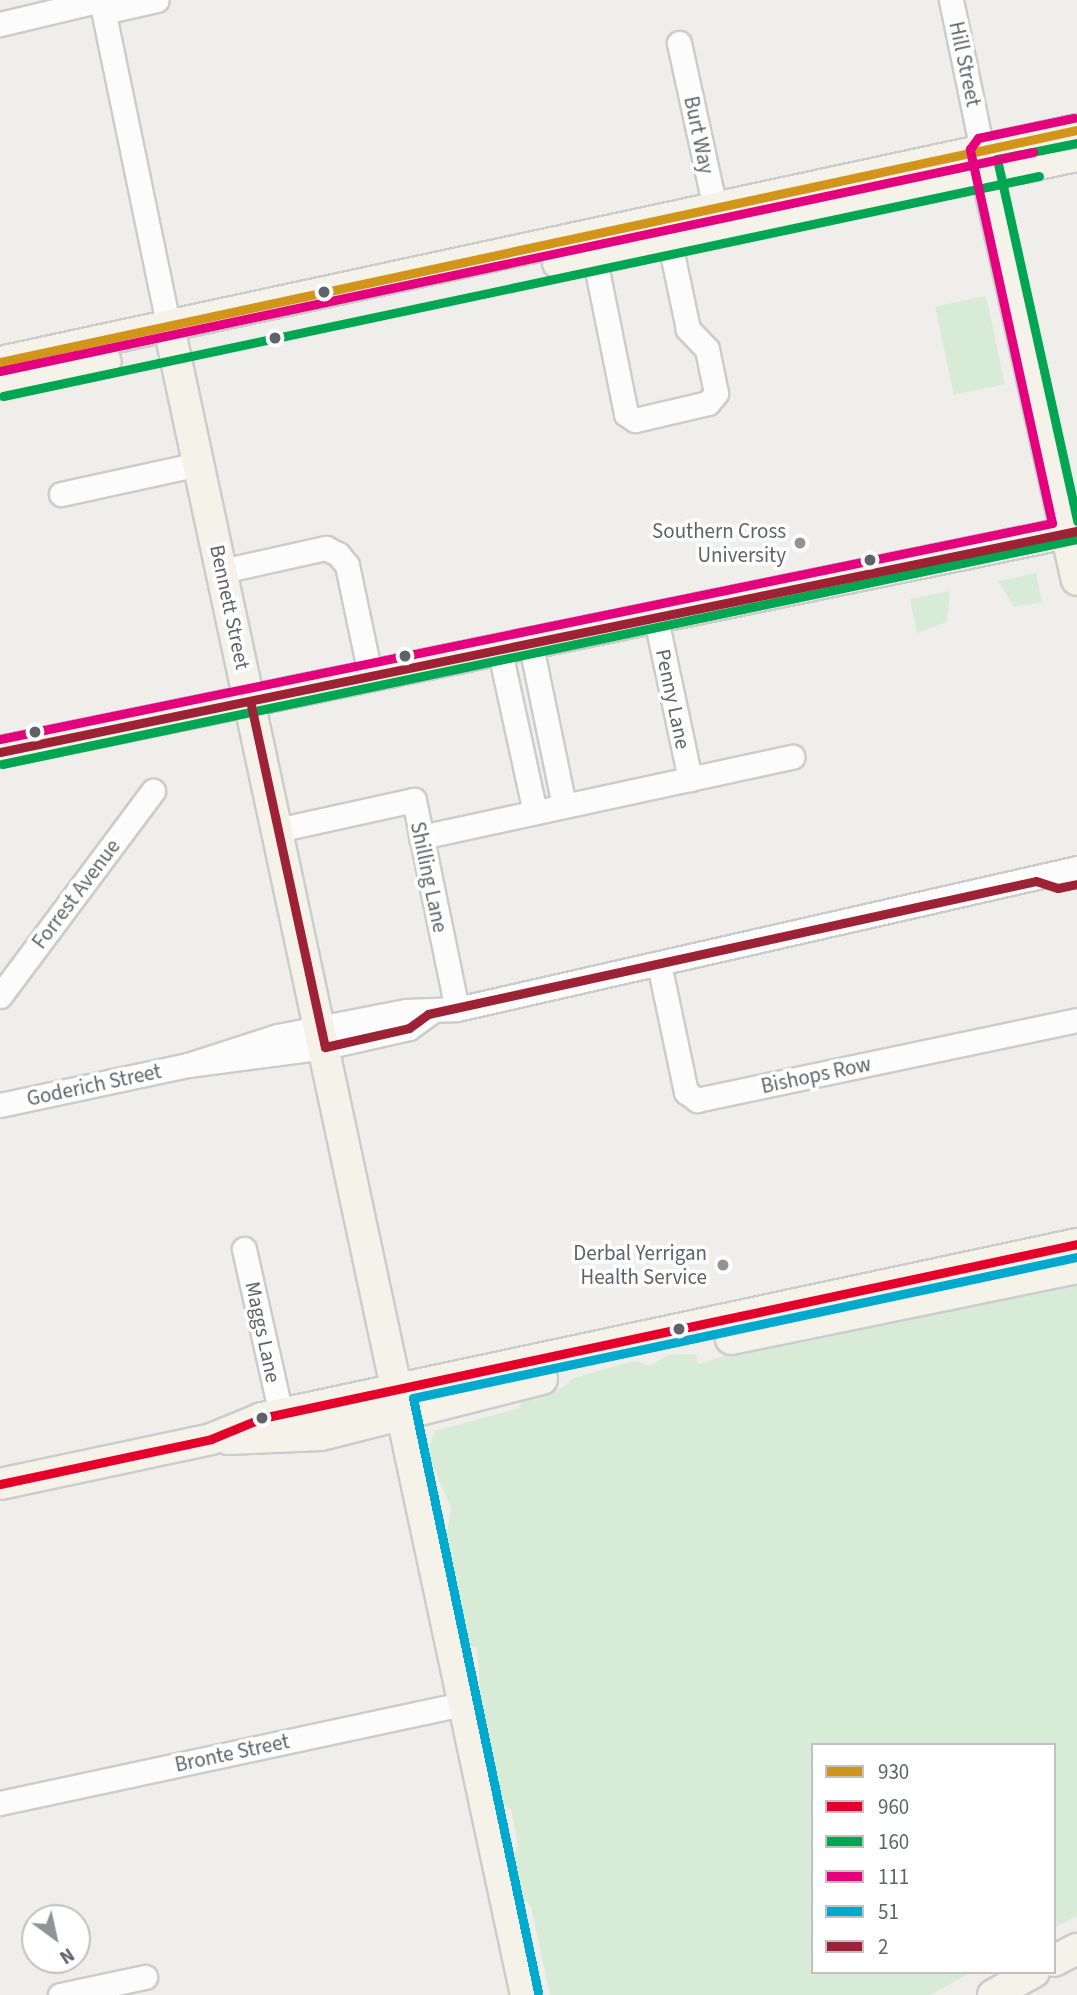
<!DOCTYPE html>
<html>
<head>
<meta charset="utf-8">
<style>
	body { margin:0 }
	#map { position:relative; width:1077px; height:1995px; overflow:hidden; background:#efeeea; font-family:"Source Sans 3",sans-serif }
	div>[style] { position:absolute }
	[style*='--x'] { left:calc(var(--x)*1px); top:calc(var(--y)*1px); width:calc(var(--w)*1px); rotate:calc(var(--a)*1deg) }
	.green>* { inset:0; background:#d8ebd6; transform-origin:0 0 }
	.roads { filter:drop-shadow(2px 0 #cbcccc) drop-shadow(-2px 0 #cbcccc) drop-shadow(0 2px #cbcccc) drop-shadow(0 -2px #cbcccc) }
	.minor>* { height:23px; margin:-11.5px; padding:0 11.5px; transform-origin:11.5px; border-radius:11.5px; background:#fdfcfc }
	.major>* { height:30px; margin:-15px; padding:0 15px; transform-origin:15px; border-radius:15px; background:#f4f2e9 }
	.bus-1>* { height:9px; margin:-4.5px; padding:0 4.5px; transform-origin:4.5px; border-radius:4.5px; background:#d1951a }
	.bus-2>* { height:9px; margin:-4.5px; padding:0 4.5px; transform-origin:4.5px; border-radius:4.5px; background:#e4002b }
	.bus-3>* { height:9px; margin:-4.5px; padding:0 4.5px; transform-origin:4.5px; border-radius:4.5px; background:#00a651 }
	.bus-4>* { height:9px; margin:-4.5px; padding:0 4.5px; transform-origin:4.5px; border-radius:4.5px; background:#e5007d }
	.bus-5>* { height:9px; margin:-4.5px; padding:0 4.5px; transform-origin:4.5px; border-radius:4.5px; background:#00a9ce }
	.bus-6>* { height:9px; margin:-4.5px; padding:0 4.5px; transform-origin:4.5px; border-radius:4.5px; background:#9d2235 }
	.dots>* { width:19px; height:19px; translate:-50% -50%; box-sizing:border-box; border:4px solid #fff; border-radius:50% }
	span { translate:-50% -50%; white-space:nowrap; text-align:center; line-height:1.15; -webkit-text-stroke:7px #fff; paint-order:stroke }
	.street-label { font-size:21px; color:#5f6368 }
	.poi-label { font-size:21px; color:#5f6368 }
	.right { translate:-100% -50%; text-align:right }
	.legend { position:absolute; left:811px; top:1743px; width:245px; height:231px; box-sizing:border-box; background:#fff; border:2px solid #bfc1c3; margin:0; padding:9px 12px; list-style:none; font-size:21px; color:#5f6368 }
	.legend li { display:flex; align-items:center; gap:14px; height:35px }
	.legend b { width:35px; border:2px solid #bfc1c3 }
	.north { position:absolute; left:21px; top:1904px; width:70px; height:70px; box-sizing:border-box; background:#fff; border:2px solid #bfc1c3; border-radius:50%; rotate:147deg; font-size:19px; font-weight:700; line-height:28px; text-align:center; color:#5f6368 }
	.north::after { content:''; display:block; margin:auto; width:24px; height:32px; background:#919496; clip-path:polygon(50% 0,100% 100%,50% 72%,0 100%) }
</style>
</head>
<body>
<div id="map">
	<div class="green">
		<i style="left:986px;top:296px;width:90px;height:52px;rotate:78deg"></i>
		<i style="clip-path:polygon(1036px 573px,1042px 602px,1014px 607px,998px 581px)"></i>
		<i style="clip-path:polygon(950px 591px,947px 622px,917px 633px,910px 599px)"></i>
		<i style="clip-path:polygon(1077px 1272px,1077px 1916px,1054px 1928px,1054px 1745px,813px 1745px,813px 1972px,972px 1972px,930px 1995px,550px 1995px,531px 1907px,518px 1893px,511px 1864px,518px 1845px,511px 1809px,500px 1804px,483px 1731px,477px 1648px,468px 1646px,443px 1561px,451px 1508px,427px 1452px,435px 1431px,519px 1408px,523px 1396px,540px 1384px,561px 1389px,573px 1378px,635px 1361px,650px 1366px,668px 1355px,696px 1354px,698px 1364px,797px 1334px,800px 1343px,828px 1337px,894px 1310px,911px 1321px,915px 1307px)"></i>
	</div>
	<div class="roads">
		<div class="minor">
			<i style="--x:101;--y:0;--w:334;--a:78.3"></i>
			<i style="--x:951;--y:0;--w:153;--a:78.3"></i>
			<i style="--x:104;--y:12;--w:54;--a:-12.8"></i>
			<i style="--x:0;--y:24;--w:104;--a:-13.4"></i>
			<i style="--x:679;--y:43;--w:183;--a:77.7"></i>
			<i style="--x:594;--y:255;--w:162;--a:78.6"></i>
			<i style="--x:626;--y:414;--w:11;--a:34"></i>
			<i style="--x:635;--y:420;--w:75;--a:-13.1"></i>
			<i style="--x:708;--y:403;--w:13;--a:-51"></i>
			<i style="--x:716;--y:393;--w:45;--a:-101.6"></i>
			<i style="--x:707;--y:349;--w:28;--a:-134"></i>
			<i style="--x:688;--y:329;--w:92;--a:-101.9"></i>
			<i style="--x:61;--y:494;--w:141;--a:-12.3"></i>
			<i style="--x:222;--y:571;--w:107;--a:-12.5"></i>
			<i style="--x:326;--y:548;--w:13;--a:27"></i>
			<i style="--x:338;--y:554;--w:14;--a:51"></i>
			<i style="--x:347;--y:565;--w:116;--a:78.1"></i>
			<i style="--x:656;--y:619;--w:164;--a:78"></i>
			<i style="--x:531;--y:646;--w:163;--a:78.3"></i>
			<i style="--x:500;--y:652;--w:164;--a:77.7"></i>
			<i style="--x:277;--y:830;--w:140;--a:-12.4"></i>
			<i style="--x:414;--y:800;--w:213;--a:78.4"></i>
			<i style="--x:421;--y:837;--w:380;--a:-12.2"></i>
			<i style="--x:659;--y:964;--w:131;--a:78.1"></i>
			<i style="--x:686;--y:1092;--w:14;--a:36"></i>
			<i style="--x:697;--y:1100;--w:388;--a:-11.9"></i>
			<i style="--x:0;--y:996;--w:256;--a:-53.3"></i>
			<i style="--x:188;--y:1065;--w:95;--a:-17.9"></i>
			<i style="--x:278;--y:1036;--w:130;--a:-11.1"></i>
			<i style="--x:406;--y:1011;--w:51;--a:-2.2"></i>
			<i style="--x:457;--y:1009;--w:636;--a:-12.81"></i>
			<i style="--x:0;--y:1105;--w:192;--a:-12"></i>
			<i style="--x:188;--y:1065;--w:138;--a:-7.5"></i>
			<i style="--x:325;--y:1047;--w:86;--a:-12.7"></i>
			<i style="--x:409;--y:1028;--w:24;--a:-36"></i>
			<i style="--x:244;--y:1249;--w:170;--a:77.4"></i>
			<i style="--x:0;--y:1803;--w:473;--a:-12.1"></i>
			<i style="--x:60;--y:1995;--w:87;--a:-12"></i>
		</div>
		<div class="major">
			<i style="--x:983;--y:157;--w:433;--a:77.5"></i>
			<i style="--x:558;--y:263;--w:530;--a:-11.65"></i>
			<i style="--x:169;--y:327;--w:1706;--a:77.92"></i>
			<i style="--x:0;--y:362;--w:1102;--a:-12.16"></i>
			<i style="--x:0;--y:384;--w:108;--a:-12.2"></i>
			<i style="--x:0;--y:752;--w:1099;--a:-11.6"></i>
			<i style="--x:731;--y:1339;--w:353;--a:-11.6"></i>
			<i style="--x:228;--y:1439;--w:93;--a:-2.5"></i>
			<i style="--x:321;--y:1435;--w:228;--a:-14.2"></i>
			<i style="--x:0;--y:1484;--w:216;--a:-12"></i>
			<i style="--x:211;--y:1439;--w:55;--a:-22.4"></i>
			<i style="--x:262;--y:1418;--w:833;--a:-12.05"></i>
			<i style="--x:1054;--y:1961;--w:26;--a:-28"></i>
			<i style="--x:993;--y:1995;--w:47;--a:-29.3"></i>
		</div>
	</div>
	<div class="bus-1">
		<i style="--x:0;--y:362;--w:1102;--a:-12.16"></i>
	</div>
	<div class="bus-2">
		<i style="--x:0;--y:1484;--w:216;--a:-12"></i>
		<i style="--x:211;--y:1439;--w:55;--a:-22.4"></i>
		<i style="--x:262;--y:1418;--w:833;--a:-12.05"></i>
	</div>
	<div class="bus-3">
		<i style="--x:1077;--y:143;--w:82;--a:168.7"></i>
		<i style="--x:997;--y:159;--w:371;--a:77.5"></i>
		<i style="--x:3;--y:396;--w:1059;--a:-11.99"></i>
		<i style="--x:2;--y:764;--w:1098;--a:-11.82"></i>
	</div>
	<div class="bus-4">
		<i style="--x:0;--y:371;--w:1056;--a:-11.97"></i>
		<i style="--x:0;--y:739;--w:1074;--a:-11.6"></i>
		<i style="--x:1052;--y:523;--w:383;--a:-102.4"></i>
		<i style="--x:970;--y:149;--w:14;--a:-54"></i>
		<i style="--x:978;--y:138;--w:98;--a:-11.8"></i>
	</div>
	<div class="bus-5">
		<i style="--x:538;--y:1992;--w:607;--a:-101.88"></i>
		<i style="--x:413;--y:1398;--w:679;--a:-11.99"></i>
	</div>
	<div class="bus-6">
		<i style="--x:251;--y:705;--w:350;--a:77.8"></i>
		<i style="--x:325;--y:1047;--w:86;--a:-12.7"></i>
		<i style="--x:409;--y:1028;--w:24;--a:-36"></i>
		<i style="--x:428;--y:1014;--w:622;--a:-12.34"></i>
		<i style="--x:1036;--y:881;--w:23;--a:18"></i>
		<i style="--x:1058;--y:888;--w:19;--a:-12"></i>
		<i style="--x:0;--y:752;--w:1099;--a:-11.6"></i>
	</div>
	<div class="dots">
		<i style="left:324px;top:292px;background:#5f6368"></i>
		<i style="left:275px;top:338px;background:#5f6368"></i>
		<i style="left:800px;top:543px;background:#919496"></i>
		<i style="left:870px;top:560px;background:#5f6368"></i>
		<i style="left:405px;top:656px;background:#5f6368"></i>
		<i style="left:35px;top:732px;background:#5f6368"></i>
		<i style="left:723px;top:1265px;background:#919496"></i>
		<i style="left:679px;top:1329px;background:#5f6368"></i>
		<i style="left:262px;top:1418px;background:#5f6368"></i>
	</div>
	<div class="street-label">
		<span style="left:965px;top:64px;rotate:78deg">Hill Street</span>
		<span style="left:699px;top:135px;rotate:78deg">Burt Way</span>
		<span style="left:230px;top:607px;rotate:78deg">Bennett Street</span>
		<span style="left:673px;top:699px;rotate:78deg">Penny Lane</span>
		<span style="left:429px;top:877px;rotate:78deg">Shilling Lane</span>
		<span style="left:76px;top:894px;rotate:-53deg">Forrest Avenue</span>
		<span style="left:816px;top:1075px;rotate:-12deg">Bishops Row</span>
		<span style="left:94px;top:1085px;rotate:-12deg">Goderich Street</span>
		<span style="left:263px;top:1332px;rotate:78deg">Maggs Lane</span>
		<span style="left:232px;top:1753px;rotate:-12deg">Bronte Street</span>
	</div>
	<div class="poi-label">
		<span class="right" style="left:786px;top:543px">Southern Cross<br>University</span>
		<span class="right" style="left:707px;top:1265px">Derbal Yerrigan<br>Health Service</span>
	</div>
	<ul class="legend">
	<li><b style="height:9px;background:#d1951a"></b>930</li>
	<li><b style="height:9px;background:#e4002b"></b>960</li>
	<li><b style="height:9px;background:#00a651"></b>160</li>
	<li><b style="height:9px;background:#e5007d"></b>111</li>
	<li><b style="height:9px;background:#00a9ce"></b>51</li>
	<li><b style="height:9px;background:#9d2235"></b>2</li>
	</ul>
	<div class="north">N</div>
</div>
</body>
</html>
